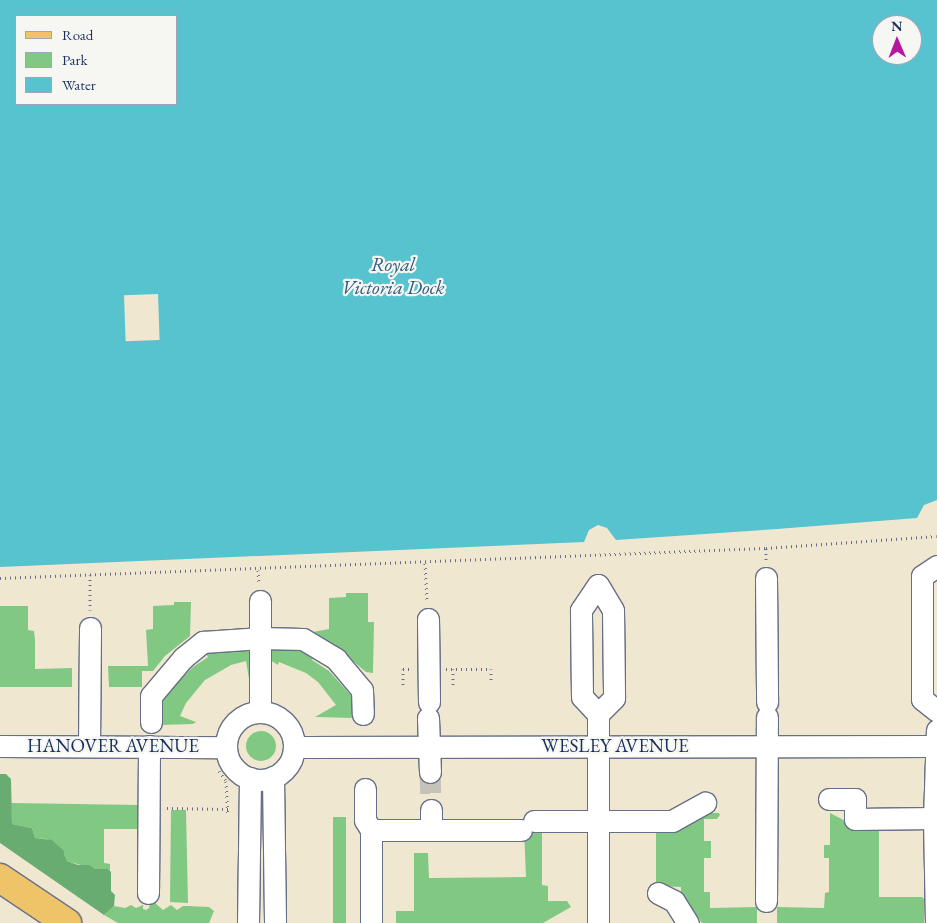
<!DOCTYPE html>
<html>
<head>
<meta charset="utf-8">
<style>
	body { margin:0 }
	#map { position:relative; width:937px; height:923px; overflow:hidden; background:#f0e7d0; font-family:"EB Garamond",serif }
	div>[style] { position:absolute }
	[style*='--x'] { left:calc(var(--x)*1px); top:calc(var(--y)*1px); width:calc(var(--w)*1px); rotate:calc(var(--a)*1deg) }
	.green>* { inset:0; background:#81c883; transform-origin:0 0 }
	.round { border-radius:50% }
	.forest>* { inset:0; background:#68ac71 }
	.water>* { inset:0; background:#56c3ce }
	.pier>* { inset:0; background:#f0e7d0; transform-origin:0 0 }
	.minor-tunnel>* { height:21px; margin-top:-10.5px; transform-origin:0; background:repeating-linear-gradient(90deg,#c5c2b9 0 21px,transparent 0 32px) }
	.path>* { height:3px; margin-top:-1.5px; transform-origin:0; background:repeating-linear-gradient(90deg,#666f86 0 1px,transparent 0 5px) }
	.roads { filter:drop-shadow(1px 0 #666f86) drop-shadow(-1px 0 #666f86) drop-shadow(0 1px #666f86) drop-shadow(0 -1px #666f86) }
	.minor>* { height:21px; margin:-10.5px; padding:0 10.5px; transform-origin:10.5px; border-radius:10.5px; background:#fff }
	.minor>.ring { margin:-10.5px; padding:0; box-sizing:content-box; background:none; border:21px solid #fff; border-radius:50% }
	.major>* { height:28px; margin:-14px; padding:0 14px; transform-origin:14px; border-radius:14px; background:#efc469 }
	span { translate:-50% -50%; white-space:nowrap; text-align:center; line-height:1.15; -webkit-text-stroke:4.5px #f6f6f2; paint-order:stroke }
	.street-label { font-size:19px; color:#1b2f5e }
	.water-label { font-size:20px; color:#2d5b80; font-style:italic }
	.legend { position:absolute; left:15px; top:15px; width:162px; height:90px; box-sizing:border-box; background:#f6f6f2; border:1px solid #9ea6b7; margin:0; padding:6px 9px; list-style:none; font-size:15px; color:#1b2f5e }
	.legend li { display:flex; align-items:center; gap:10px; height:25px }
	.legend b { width:25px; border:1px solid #9ea6b7 }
	.north { position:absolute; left:872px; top:15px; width:50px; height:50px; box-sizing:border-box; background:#f6f6f2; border:1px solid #9ea6b7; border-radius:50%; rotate:359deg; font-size:14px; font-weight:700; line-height:20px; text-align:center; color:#1b2f5e }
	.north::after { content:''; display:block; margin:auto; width:18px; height:22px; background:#b5179e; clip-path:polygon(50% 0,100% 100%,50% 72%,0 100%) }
</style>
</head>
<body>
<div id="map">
	<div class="green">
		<i style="clip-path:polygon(346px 593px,368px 593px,368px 622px,374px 622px,373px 673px,366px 672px,334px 645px,313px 632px,329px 629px,329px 598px,346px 597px)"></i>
		<i style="clip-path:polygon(174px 602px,191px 602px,190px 636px,165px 656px,153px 671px,142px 671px,142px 687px,109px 687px,108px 666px,148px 666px,146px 630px,153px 629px,153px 606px,174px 605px)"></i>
		<i style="clip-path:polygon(0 606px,28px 606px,28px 630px,34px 631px,35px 640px,35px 669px,72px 668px,72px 687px,0 687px)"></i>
		<i style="clip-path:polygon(250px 645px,250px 685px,246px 661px,231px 665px,205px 680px,186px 703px,180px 716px,196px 722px,193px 724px,159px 725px,159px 701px,193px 667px,208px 657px,205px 652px)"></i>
		<i style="clip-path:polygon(270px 646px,305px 647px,316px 653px,312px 660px,329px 671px,354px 699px,354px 718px,315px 717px,336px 705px,318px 682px,306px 673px,279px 662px,278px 665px,270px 660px)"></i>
		<i class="round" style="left:246px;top:731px;width:30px;height:30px"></i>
		<i style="clip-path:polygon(11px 803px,140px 805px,140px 829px,104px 829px,104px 863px,110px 864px,110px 871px,108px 869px,94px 869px,67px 861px,47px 839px,35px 838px,32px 828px,12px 824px)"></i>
		<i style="clip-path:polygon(171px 810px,186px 810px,188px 903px,170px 902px)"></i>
		<i style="clip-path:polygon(702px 813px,719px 813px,720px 815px,717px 819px,704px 819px,704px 841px,711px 841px,711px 858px,704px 858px,704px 892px,710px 892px,710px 908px,757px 907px,757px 923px,702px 923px,681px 894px,681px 887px,656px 886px,656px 828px,682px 828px)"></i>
		<i style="clip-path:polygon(830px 813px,855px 826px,879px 828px,879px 897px,922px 897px,924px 899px,924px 923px,777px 923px,777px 907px,824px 908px,825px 893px,829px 892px,829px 858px,824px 858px,824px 845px,830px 845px)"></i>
		<i style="left:333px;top:817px;width:13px;height:106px"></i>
		<i style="clip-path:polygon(524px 829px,542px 829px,542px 885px,548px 886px,548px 901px,567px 901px,571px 907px,543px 923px,396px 923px,396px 911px,414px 911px,414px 853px,428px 853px,429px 878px,526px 877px)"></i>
		<i style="clip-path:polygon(154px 902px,163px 910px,171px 905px,177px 910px,183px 906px,188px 906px,209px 907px,214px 911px,209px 923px,118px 923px,104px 915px,114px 906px,125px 908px,131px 905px,136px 908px,143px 905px,143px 909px,146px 910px,149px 908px,150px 903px)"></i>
	</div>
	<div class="forest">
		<i style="clip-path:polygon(0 774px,6px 774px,11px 779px,12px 824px,32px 828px,35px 838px,52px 840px,64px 851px,64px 855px,67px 861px,78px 865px,89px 865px,95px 869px,108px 869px,111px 872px,111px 891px,115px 895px,114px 906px,104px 915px,0 843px)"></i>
	</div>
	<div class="water">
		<i style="clip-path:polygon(evenodd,0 0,937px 0,937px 500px,924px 505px,917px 518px,777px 529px,616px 540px,607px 528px,598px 525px,589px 530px,584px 542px,0 567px,0 0,16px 16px,176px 16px,176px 104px,16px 104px,16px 16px,0 0,882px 25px,912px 25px,912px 55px,882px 55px,882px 25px)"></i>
	</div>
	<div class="pier">
		<i style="left:158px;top:294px;width:46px;height:34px;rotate:88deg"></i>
	</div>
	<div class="minor-tunnel">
		<i style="--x:430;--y:772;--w:38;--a:88"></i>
	</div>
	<div class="path">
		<i style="--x:766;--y:560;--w:12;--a:-90"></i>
		<i style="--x:425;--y:563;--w:38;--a:87"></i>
		<i style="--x:258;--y:570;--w:13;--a:86"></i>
		<i style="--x:90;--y:575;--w:35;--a:90"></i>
		<i style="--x:0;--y:578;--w:767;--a:-2.24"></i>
		<i style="--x:766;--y:548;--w:171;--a:-4"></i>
		<i style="--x:446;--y:669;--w:45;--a:0"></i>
		<i style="--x:491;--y:669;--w:14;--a:90"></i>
		<i style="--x:453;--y:669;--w:16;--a:90"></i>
		<i style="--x:403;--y:685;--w:16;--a:-90"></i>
		<i style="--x:403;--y:669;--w:7;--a:0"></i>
		<i style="--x:219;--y:771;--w:12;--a:55"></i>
		<i style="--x:226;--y:781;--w:34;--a:87"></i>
		<i style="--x:167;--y:808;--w:61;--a:0.9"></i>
	</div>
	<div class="roads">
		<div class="minor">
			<i style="--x:937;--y:566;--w:18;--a:146"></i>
			<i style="--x:922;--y:576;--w:123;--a:90"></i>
			<i style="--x:922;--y:699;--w:19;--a:39"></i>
			<i style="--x:766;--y:578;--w:124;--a:89.5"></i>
			<i style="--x:260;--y:601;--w:111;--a:90"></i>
			<i style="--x:428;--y:619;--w:83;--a:89.3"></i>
			<i class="ring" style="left:226px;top:712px;width:47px;height:47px"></i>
			<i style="--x:598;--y:714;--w:23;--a:-133"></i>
			<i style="--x:582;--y:697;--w:87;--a:-90.7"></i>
			<i style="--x:581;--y:610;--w:30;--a:-56"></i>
			<i style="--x:598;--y:585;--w:29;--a:59"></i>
			<i style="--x:613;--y:610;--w:88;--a:89.3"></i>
			<i style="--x:614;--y:698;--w:23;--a:135"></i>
			<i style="--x:598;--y:714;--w:209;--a:90"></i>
			<i style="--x:428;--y:718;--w:54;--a:87.9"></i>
			<i style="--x:151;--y:722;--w:26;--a:-90"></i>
			<i style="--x:151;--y:696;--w:50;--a:-49.9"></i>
			<i style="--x:183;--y:658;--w:26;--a:-39"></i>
			<i style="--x:203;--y:642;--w:58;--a:-3.9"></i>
			<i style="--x:261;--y:638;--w:42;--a:1.4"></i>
			<i style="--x:303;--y:639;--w:39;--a:31"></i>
			<i style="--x:336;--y:659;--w:40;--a:50"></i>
			<i style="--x:362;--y:690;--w:24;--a:88"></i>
			<i style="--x:0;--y:746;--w:226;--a:0.3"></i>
			<i style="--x:89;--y:746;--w:118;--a:-89.5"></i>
			<i style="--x:294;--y:747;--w:643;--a:-0.09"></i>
			<i style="--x:273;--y:777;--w:146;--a:89.2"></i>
			<i style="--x:365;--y:789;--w:31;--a:90"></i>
			<i style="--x:365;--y:820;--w:12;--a:59"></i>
			<i style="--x:829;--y:799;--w:26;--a:0"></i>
			<i style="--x:855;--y:799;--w:20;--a:90"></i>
			<i style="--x:855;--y:819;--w:82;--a:-0.7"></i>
			<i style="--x:534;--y:821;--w:138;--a:0"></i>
			<i style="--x:672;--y:821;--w:38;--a:-29"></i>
			<i style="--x:431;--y:830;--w:20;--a:-90"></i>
			<i style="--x:148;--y:893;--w:147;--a:-89.6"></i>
			<i style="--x:658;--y:893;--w:18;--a:27"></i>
			<i style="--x:674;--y:901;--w:26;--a:58"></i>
			<i style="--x:766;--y:901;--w:184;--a:-89.7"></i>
			<i style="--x:248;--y:923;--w:145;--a:-89.2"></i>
			<i style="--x:371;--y:923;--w:93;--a:-90"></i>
			<i style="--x:371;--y:830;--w:150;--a:0"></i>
			<i style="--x:936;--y:923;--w:104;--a:-91.1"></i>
			<i style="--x:934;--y:819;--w:89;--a:-88.1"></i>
		</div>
		<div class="major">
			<i style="--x:0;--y:878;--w:81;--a:33.9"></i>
		</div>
	</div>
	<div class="street-label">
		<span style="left:113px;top:746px">HANOVER AVENUE</span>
		<span style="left:615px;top:746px">WESLEY AVENUE</span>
	</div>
	<div class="water-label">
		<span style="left:393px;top:276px">Royal<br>Victoria Dock</span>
	</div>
	<ul class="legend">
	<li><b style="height:6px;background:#efc469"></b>Road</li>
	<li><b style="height:14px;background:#81c883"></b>Park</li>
	<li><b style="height:14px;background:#56c3ce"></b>Water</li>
	</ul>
	<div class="north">N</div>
</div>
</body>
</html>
